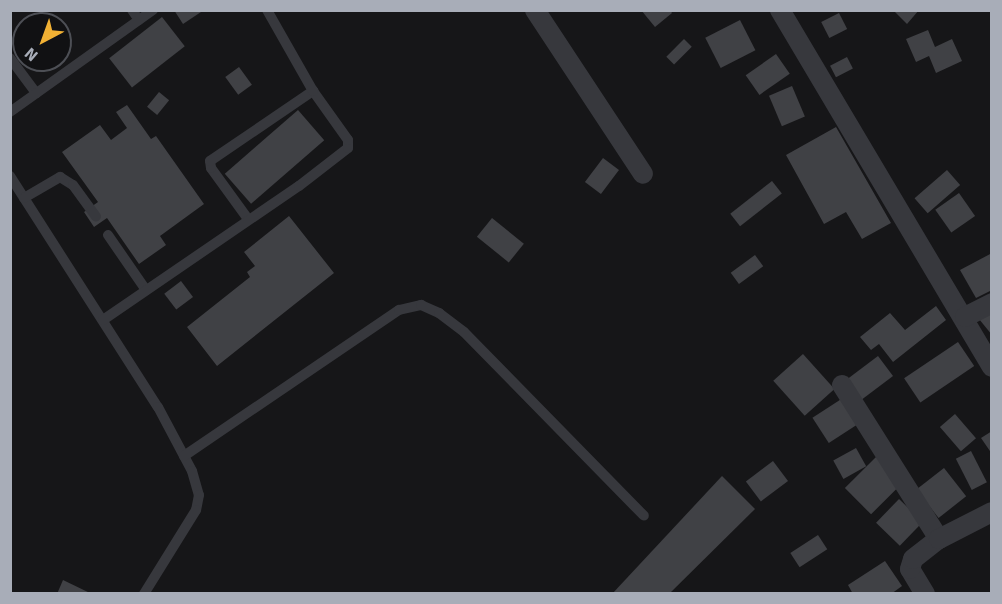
<!DOCTYPE html>
<html>
<head>
<meta charset="utf-8">
<style>
	body { margin:0 }
	#map { position:relative; width:1002px; height:604px; overflow:hidden; background:#161618; font-family:Signika,sans-serif }
	div>[style] { position:absolute }
	[style*='--x'] { left:calc(var(--x)*1px); top:calc(var(--y)*1px); width:calc(var(--w)*1px); rotate:calc(var(--a)*1deg) }
	.building>* { inset:0; background:#404145; transform-origin:0 0 }
	.service>* { height:10px; margin:-5px; padding:0 5px; transform-origin:5px; border-radius:5px; background:#37383d }
	.minor>* { height:20px; margin:-10px; padding:0 10px; transform-origin:10px; border-radius:10px; background:#37383d }
	span { translate:-50% -50%; white-space:nowrap; text-align:center; line-height:1.15; -webkit-text-stroke:5px #111113; paint-order:stroke }
	.frame { position:absolute; inset:0; border:12px solid #a8adb8; pointer-events:none }
	.north { position:absolute; left:12px; top:12px; width:60px; height:60px; box-sizing:border-box; background:#111113; border:2px solid #4d4f55; border-radius:50%; rotate:221deg; font-size:16px; font-weight:700; line-height:24px; text-align:center; color:#a8adb8 }
	.north::after { content:''; display:block; margin:auto; width:21px; height:27px; background:#f2b134; clip-path:polygon(50% 0,100% 100%,50% 72%,0 100%) }
</style>
</head>
<body>
<div id="map">
	<div class="building">
		<i style="clip-path:polygon(174px 10px,204px 10px,183px 24px)"></i>
		<i style="clip-path:polygon(641px 10px,670px 10px,672px 13px,655px 27px)"></i>
		<i style="clip-path:polygon(893px 10px,919px 10px,907px 24px)"></i>
		<i style="left:839px;top:13px;width:18px;height:20px;rotate:63deg"></i>
		<i style="left:162px;top:17px;width:37px;height:67px;rotate:52deg"></i>
		<i style="left:740px;top:20px;width:34px;height:39px;rotate:63deg"></i>
		<i style="clip-path:polygon(928px 30px,935px 47px,952px 39px,962px 61px,936px 73px,929px 56px,916px 62px,906px 39px)"></i>
		<i style="left:684px;top:39px;width:11px;height:25px;rotate:45deg"></i>
		<i style="left:776px;top:54px;width:24px;height:37px;rotate:55deg"></i>
		<i style="left:847px;top:57px;width:13px;height:19px;rotate:63deg"></i>
		<i style="left:239px;top:67px;width:22px;height:17px;rotate:54deg"></i>
		<i style="left:792px;top:86px;width:33px;height:25px;rotate:67deg"></i>
		<i style="left:159px;top:92px;width:13px;height:19px;rotate:39deg"></i>
		<i style="clip-path:polygon(127px 105px,151px 139px,156px 136px,204px 204px,160px 236px,166px 245px,139px 264px,107px 218px,94px 227px,84px 212px,98px 202px,62px 152px,100px 125px,111px 140px,127px 128px,116px 112px)"></i>
		<i style="left:298px;top:110px;width:40px;height:97px;rotate:49deg"></i>
		<i style="clip-path:polygon(836px 127px,891px 223px,862px 239px,846px 212px,824px 224px,786px 155px)"></i>
		<i style="left:603px;top:158px;width:20px;height:30px;rotate:37deg"></i>
		<i style="left:947px;top:170px;width:20px;height:43px;rotate:49deg"></i>
		<i style="left:772px;top:181px;width:16px;height:53px;rotate:52deg"></i>
		<i style="left:959px;top:193px;width:28px;height:29px;rotate:55deg"></i>
		<i style="clip-path:polygon(289px 216px,334px 273px,217px 366px,187px 327px,250px 277px,247px 272px,255px 266px,244px 252px)"></i>
		<i style="left:492px;top:218px;width:41px;height:24px;rotate:39deg"></i>
		<i style="clip-path:polygon(992px 253px,992px 290px,976px 298px,960px 270px)"></i>
		<i style="left:755px;top:255px;width:14px;height:30px;rotate:54deg"></i>
		<i style="left:181px;top:281px;width:20px;height:21px;rotate:53deg"></i>
		<i style="clip-path:polygon(936px 306px,946px 320px,893px 362px,879px 344px,871px 350px,860px 337px,890px 313px,905px 330px)"></i>
		<i style="clip-path:polygon(992px 309px,992px 335px,979px 319px)"></i>
		<i style="left:958px;top:342px;width:29px;height:65px;rotate:56deg"></i>
		<i style="left:803px;top:354px;width:47px;height:40px;rotate:48deg"></i>
		<i style="left:878px;top:356px;width:25px;height:42px;rotate:53deg"></i>
		<i style="left:846px;top:396px;width:30px;height:40px;rotate:57deg"></i>
		<i style="left:955px;top:414px;width:32px;height:20px;rotate:49deg"></i>
		<i style="clip-path:polygon(992px 431px,992px 454px,981px 438px)"></i>
		<i style="left:856px;top:448px;width:21px;height:26px;rotate:61deg"></i>
		<i style="left:971px;top:451px;width:35px;height:17px;rotate:63deg"></i>
		<i style="left:876px;top:457px;width:37px;height:44px;rotate:45deg"></i>
		<i style="left:773px;top:461px;width:25px;height:34px;rotate:53deg"></i>
		<i style="left:944px;top:468px;width:36px;height:35px;rotate:52deg"></i>
		<i style="clip-path:polygon(722px 476px,755px 509px,669px 594px,612px 594px)"></i>
		<i style="left:899px;top:499px;width:33px;height:33px;rotate:44deg"></i>
		<i style="left:818px;top:535px;width:17px;height:33px;rotate:57deg"></i>
		<i style="clip-path:polygon(885px 561px,902px 586px,891px 594px,853px 594px,848px 585px)"></i>
		<i style="clip-path:polygon(63px 580px,92px 594px,57px 594px)"></i>
	</div>
	<div class="service">
		<i style="--x:132;--y:10;--w:12;--a:55"></i>
		<i style="--x:10;--y:58;--w:44;--a:53.4"></i>
		<i style="--x:10;--y:112;--w:176;--a:-35.5"></i>
		<i style="--x:10;--y:176;--w:274;--a:57.4"></i>
		<i style="--x:158;--y:407;--w:72;--a:62"></i>
		<i style="--x:192;--y:471;--w:25;--a:74"></i>
		<i style="--x:199;--y:495;--w:15;--a:101"></i>
		<i style="--x:196;--y:510;--w:99;--a:121.8"></i>
		<i style="--x:24;--y:198;--w:42;--a:-30.3"></i>
		<i style="--x:60;--y:177;--w:15;--a:32"></i>
		<i style="--x:73;--y:185;--w:39;--a:54"></i>
		<i style="--x:248;--y:219;--w:63;--a:-126"></i>
		<i style="--x:211;--y:168;--w:7;--a:-98"></i>
		<i style="--x:210;--y:161;--w:125;--a:-34.2"></i>
		<i style="--x:108;--y:235;--w:67;--a:55.4"></i>
		<i style="--x:103;--y:320;--w:237;--a:-34.4"></i>
		<i style="--x:299;--y:186;--w:62;--a:-37.8"></i>
		<i style="--x:348;--y:148;--w:8;--a:-90"></i>
		<i style="--x:348;--y:140;--w:60;--a:-125.5"></i>
		<i style="--x:313;--y:91;--w:93;--a:-119.6"></i>
		<i style="--x:184;--y:456;--w:260;--a:-34.2"></i>
		<i style="--x:399;--y:310;--w:23;--a:-13"></i>
		<i style="--x:421;--y:305;--w:20;--a:24"></i>
		<i style="--x:439;--y:313;--w:31;--a:37"></i>
		<i style="--x:464;--y:332;--w:257;--a:45.6"></i>
	</div>
	<div class="minor">
		<i style="--x:535;--y:10;--w:196;--a:56.6"></i>
		<i style="--x:780;--y:10;--w:415;--a:59.3"></i>
		<i style="--x:965;--y:317;--w:30;--a:-27"></i>
		<i style="--x:842;--y:385;--w:182;--a:57.8"></i>
		<i style="--x:925;--y:594;--w:29;--a:-121"></i>
		<i style="--x:910;--y:569;--w:10;--a:-73"></i>
		<i style="--x:913;--y:559;--w:33;--a:-38"></i>
		<i style="--x:939;--y:539;--w:59;--a:-27"></i>
	</div>
	<div class="frame"></div>
	<div class="north">N</div>
</div>
</body>
</html>
